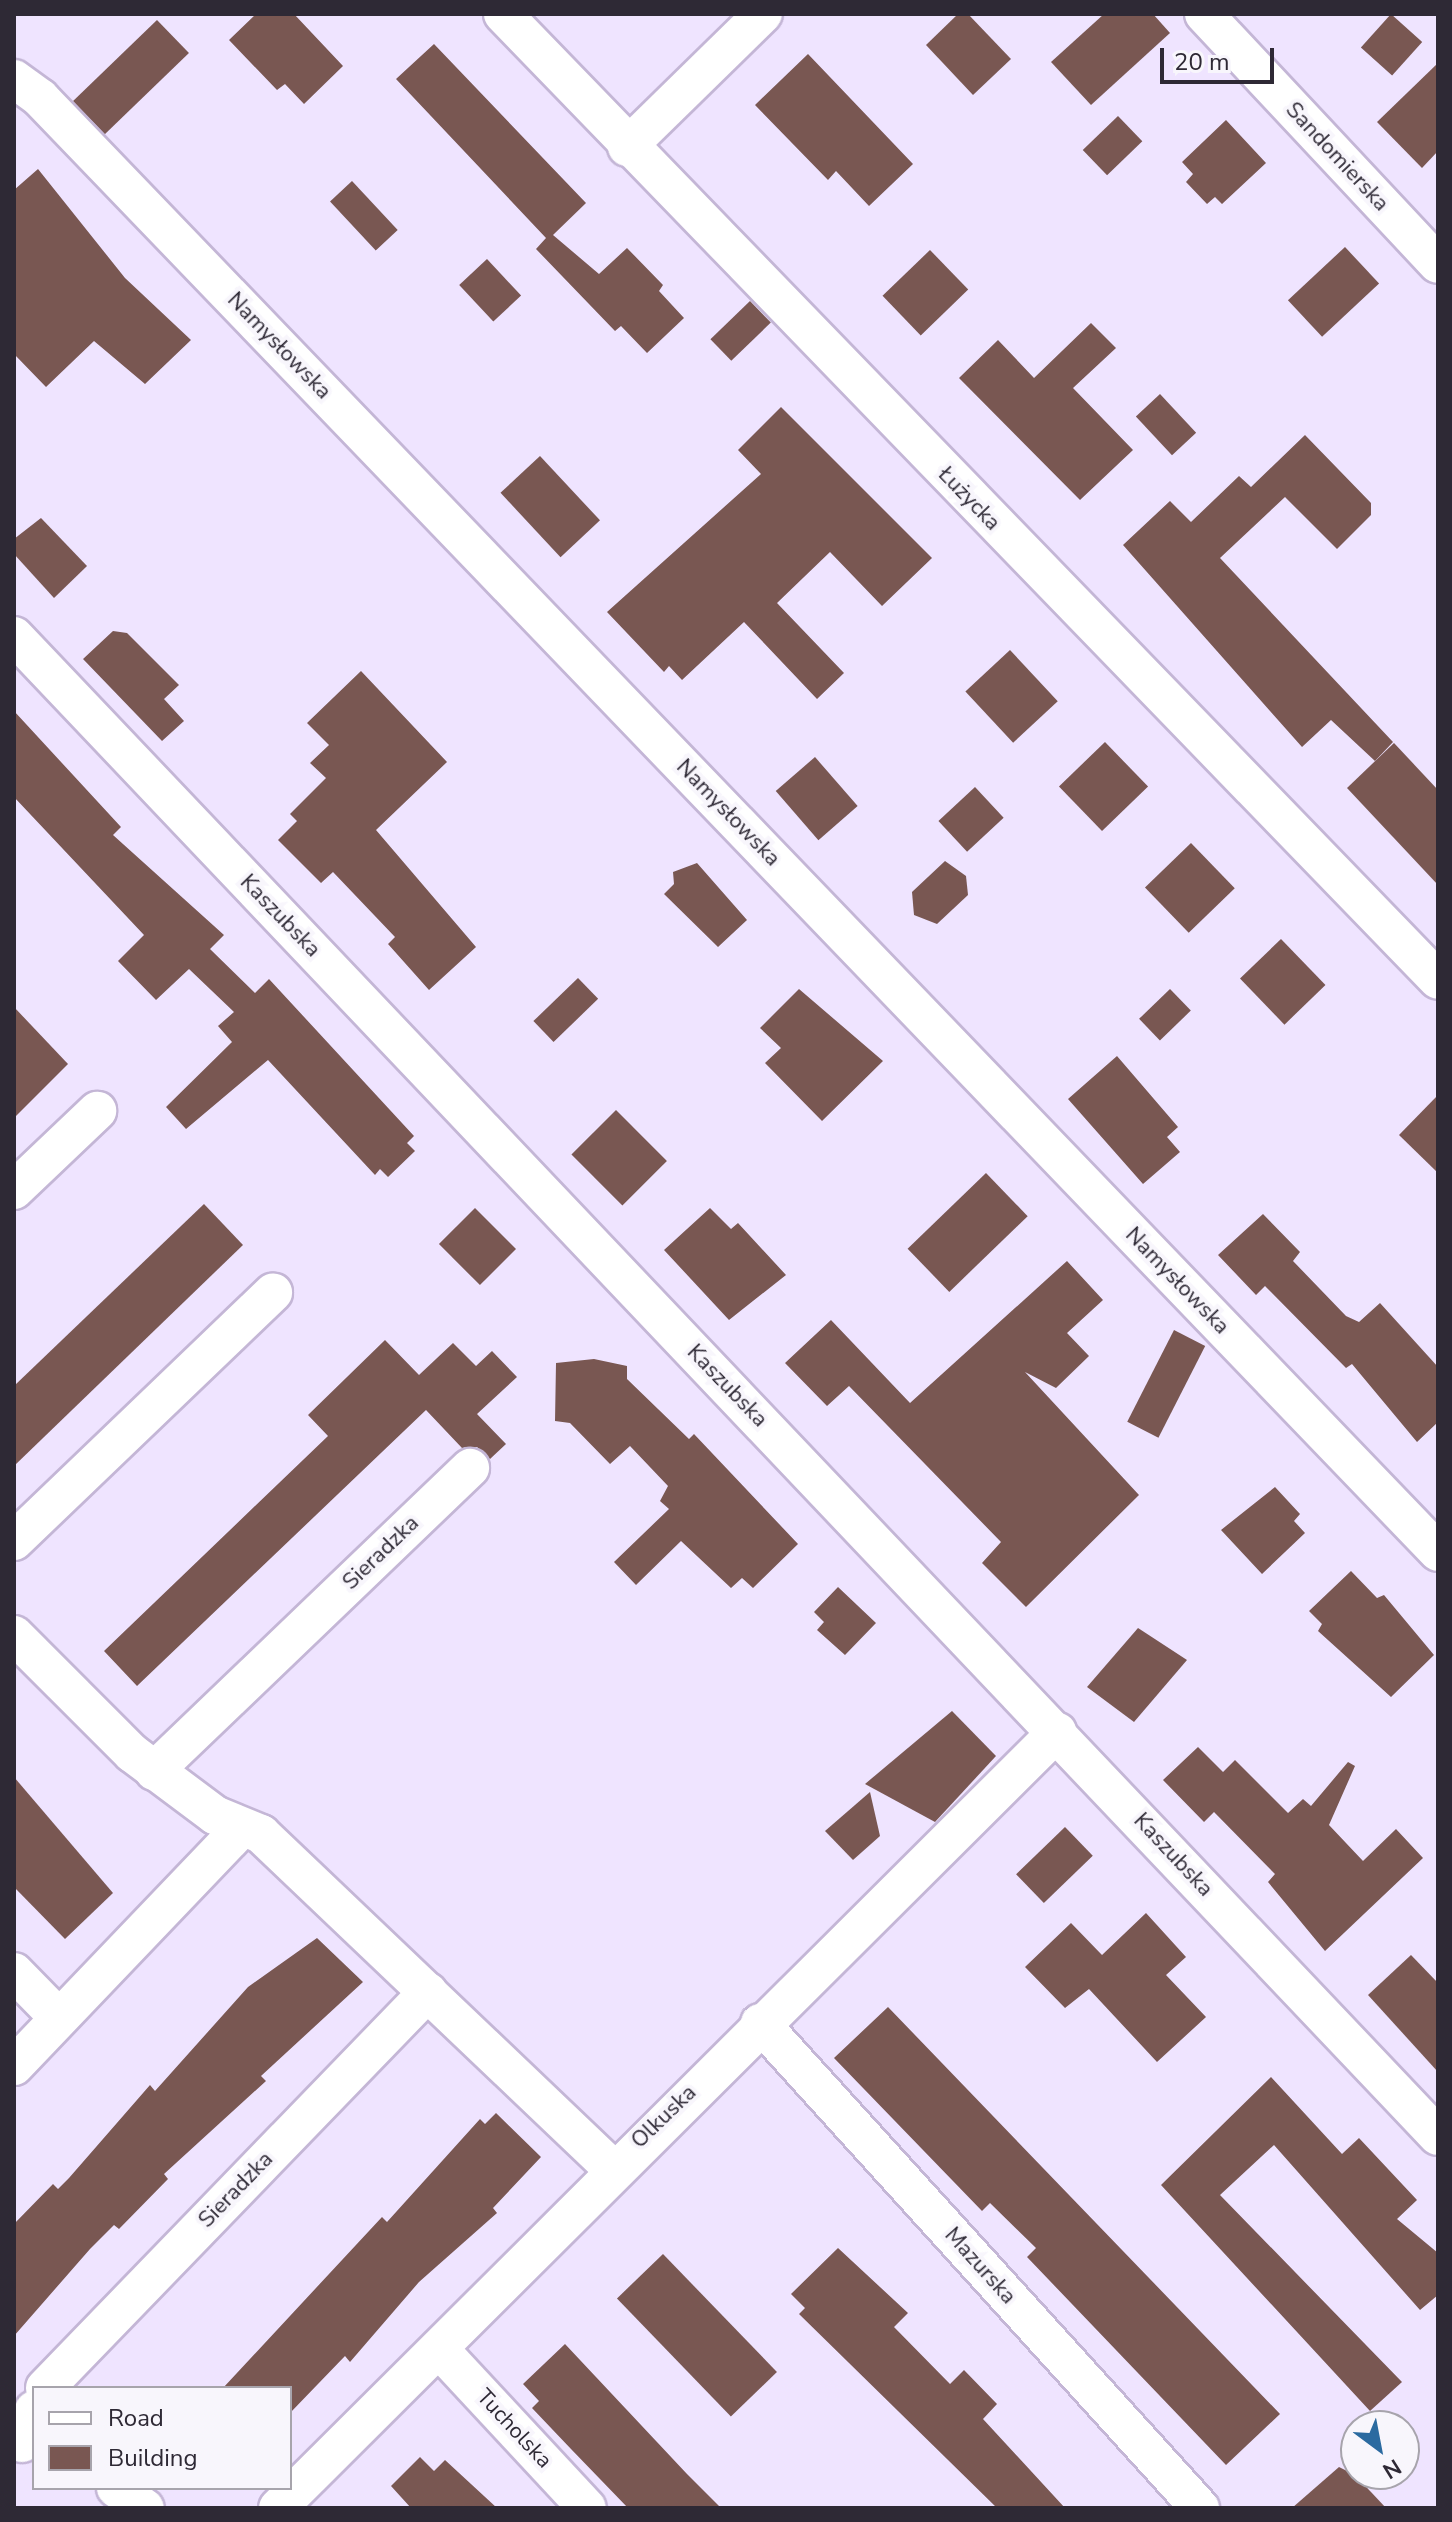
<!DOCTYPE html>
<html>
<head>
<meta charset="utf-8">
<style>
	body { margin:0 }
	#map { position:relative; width:1452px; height:2522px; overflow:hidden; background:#efe4ff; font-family:"Nunito Sans",sans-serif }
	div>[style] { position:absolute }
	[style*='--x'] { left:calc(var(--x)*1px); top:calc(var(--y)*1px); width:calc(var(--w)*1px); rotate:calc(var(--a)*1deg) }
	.building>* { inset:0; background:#795752; transform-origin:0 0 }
	.roads { filter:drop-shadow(2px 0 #c4b6d6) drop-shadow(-2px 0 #c4b6d6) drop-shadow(0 2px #c4b6d6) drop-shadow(0 -2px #c4b6d6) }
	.minor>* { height:38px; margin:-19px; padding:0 19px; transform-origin:19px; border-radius:19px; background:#fff }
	span { translate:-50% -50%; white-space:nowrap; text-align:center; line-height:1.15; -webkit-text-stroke:8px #f8f6fc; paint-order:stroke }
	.street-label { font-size:22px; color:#2e2935 }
	.frame { position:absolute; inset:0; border:16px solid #2e2935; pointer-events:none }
	.legend { position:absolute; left:32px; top:2386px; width:260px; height:104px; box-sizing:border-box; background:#f8f6fc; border:2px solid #a7a4ac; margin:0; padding:10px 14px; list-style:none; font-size:24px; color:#2e2935 }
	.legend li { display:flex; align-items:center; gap:16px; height:40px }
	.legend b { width:40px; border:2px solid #a7a4ac }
	.north { position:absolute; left:1340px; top:2410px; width:80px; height:80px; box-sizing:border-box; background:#f8f6fc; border:2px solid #a7a4ac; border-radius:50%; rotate:148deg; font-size:22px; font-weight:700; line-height:32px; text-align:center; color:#2e2935 }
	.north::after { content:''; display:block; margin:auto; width:28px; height:36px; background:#2b6aa0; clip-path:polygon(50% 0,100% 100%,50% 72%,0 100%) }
	.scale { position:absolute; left:1160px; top:48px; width:114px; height:36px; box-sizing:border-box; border:4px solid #2e2935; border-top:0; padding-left:10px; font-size:24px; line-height:28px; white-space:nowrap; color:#2e2935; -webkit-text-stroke:6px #f8f6fc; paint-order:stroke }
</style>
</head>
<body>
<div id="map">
	<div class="building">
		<i style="clip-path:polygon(256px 14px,294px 14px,343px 66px,304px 104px,285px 84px,277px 90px,229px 40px)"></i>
		<i style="clip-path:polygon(958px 14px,968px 14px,1011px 59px,973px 95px,926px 45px)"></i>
		<i style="clip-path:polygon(1104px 14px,1153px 14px,1170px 33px,1091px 105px,1051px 62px)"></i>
		<i style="left:1391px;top:14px;width:42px;height:45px;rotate:42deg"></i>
		<i style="left:157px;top:20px;width:46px;height:117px;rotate:46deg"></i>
		<i style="clip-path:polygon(434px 44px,586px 203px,553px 235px,599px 274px,627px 248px,663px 285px,659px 291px,684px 318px,647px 353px,621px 326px,615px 331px,536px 249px,546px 238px,396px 79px)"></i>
		<i style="clip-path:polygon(808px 54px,913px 164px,869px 206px,836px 171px,828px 180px,755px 105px)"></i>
		<i style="clip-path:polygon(1438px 63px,1438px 151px,1422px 168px,1377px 122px)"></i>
		<i style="left:1118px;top:116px;width:35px;height:49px;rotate:46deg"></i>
		<i style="clip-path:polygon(1226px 120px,1266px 163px,1222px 204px,1215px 197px,1207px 204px,1186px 182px,1193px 174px,1182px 162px)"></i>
		<i style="clip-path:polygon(38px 169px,125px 278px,191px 340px,145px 384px,94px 341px,46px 387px,14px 354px,14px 190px)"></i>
		<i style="left:352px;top:181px;width:67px;height:30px;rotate:47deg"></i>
		<i style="left:1345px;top:247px;width:50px;height:78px;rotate:47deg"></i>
		<i style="left:930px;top:250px;width:55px;height:66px;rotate:46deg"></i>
		<i style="left:487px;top:259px;width:50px;height:38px;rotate:47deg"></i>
		<i style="left:750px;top:301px;width:30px;height:55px;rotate:46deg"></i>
		<i style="clip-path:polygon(1091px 323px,1116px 348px,1073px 388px,1133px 450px,1080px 500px,959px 378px,998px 340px,1034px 378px)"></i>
		<i style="left:1160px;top:394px;width:53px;height:33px;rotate:47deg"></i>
		<i style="clip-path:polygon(781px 407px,932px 558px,882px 606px,830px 552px,777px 603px,844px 673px,817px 699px,744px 622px,682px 680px,669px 666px,664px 672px,607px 612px,761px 474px,738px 450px)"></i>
		<i style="clip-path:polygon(1305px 435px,1371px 503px,1371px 515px,1337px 549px,1285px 497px,1220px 558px,1393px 742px,1375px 761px,1331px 720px,1302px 747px,1123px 545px,1170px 501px,1191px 522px,1239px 476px,1251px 487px)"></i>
		<i style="left:540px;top:456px;width:88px;height:54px;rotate:47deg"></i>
		<i style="clip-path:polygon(41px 518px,87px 566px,54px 598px,14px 554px,14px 539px)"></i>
		<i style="clip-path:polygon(113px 631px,127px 633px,179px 685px,164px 699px,184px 721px,162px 741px,83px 659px)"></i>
		<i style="left:1010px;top:650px;width:70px;height:61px;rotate:47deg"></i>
		<i style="clip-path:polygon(361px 671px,447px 762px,376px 830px,476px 947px,429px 990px,388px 944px,395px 937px,333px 872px,321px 883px,278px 840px,297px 821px,290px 814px,326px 778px,310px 763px,329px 745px,307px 723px)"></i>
		<i style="clip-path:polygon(14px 711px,121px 827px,113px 835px,224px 935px,210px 949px,255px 993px,269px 979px,414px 1136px,407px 1143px,415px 1151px,388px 1177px,380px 1169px,375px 1175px,268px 1060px,186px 1129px,166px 1107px,232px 1042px,218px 1026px,234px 1012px,189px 969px,156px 1000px,118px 961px,144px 935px,14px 797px)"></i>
		<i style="left:1105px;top:742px;width:62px;height:64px;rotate:46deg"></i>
		<i style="clip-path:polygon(1394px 743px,1438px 790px,1438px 885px,1347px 788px)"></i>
		<i style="left:815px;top:757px;width:65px;height:52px;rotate:49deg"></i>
		<i style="left:975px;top:787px;width:42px;height:50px;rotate:47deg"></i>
		<i style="left:1191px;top:843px;width:63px;height:64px;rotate:46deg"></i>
		<i style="clip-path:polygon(945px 861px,966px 876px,968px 895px,937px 924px,914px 915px,912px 892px)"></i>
		<i style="clip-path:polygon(697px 863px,747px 920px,718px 947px,664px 894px,674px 884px,673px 872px)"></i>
		<i style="left:1281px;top:939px;width:64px;height:57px;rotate:46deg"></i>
		<i style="left:578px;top:978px;width:29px;height:62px;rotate:46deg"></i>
		<i style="clip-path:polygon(799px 989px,883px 1061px,822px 1121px,765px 1063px,781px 1048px,760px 1028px)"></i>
		<i style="left:1170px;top:989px;width:30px;height:43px;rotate:46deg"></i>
		<i style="clip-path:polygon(14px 1007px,68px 1064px,14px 1118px)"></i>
		<i style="clip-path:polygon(1117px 1056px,1178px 1127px,1167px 1137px,1180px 1152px,1143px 1184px,1068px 1099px)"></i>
		<i style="clip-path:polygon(1438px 1095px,1438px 1173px,1399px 1135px)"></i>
		<i style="left:616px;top:1110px;width:72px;height:63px;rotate:45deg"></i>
		<i style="left:986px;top:1173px;width:60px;height:109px;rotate:46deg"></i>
		<i style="clip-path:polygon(204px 1204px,243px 1245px,14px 1466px,14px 1386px)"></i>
		<i style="left:475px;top:1208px;width:58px;height:51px;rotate:45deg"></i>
		<i style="clip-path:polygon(710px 1208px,731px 1229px,738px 1223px,786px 1275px,729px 1320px,664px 1250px)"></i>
		<i style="clip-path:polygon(1263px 1214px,1300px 1252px,1293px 1261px,1346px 1316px,1359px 1322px,1380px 1303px,1438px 1367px,1438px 1422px,1417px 1442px,1352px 1364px,1346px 1368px,1265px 1286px,1256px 1295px,1218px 1255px)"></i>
		<i style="clip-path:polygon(1067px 1261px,1103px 1300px,1067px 1333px,1089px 1356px,1056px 1388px,1025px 1372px,1139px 1495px,1026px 1607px,982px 1563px,1001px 1542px,849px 1386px,827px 1406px,785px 1363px,831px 1320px,910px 1403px)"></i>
		<i style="left:1174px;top:1330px;width:35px;height:103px;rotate:27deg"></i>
		<i style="clip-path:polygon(385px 1340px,419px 1375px,453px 1343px,476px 1366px,492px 1351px,517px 1377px,477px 1414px,506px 1444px,490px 1459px,477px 1447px,462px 1448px,426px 1410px,137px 1686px,104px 1651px,328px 1436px,308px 1415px)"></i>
		<i style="clip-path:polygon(594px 1359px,627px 1366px,627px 1379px,689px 1439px,694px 1434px,798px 1544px,753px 1588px,742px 1578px,731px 1588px,681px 1541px,636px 1585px,614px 1562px,669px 1509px,660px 1501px,668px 1486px,630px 1446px,610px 1464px,570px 1423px,555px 1421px,556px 1363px)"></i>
		<i style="clip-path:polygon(1275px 1487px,1300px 1514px,1294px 1521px,1305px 1533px,1262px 1574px,1221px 1530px)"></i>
		<i style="clip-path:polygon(1351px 1571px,1377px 1598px,1384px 1595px,1434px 1655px,1391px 1697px,1318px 1631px,1322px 1624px,1309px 1611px)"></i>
		<i style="clip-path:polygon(838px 1587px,876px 1623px,845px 1655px,817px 1630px,824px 1622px,814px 1612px)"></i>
		<i style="clip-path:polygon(1138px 1628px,1187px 1660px,1134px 1722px,1087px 1687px)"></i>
		<i style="clip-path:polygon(952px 1711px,996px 1756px,935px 1822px,865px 1784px)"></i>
		<i style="clip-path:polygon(1198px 1747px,1223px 1772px,1235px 1760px,1288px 1813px,1303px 1799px,1311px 1806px,1348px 1762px,1355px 1766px,1329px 1825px,1363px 1861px,1396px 1829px,1423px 1858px,1325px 1951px,1268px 1882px,1275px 1874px,1214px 1812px,1204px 1822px,1163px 1780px)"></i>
		<i style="clip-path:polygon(14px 1777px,113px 1893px,65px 1939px,14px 1887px)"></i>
		<i style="clip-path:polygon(870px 1792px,880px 1836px,853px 1860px,825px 1831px)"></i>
		<i style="left:1065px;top:1827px;width:40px;height:68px;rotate:46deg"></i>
		<i style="clip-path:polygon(1146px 1913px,1186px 1957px,1166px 1975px,1206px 2017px,1157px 2062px,1089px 1989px,1065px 2008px,1025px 1967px,1071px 1923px,1102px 1955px)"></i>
		<i style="clip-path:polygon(317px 1938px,363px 1982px,261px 2076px,266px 2081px,164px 2174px,168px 2179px,119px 2229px,114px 2225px,90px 2249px,14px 2336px,14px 2224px,53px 2184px,58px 2189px,69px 2178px,150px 2085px,155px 2091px,248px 1987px)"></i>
		<i style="clip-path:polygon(1411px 1955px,1438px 1983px,1438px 2072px,1368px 1995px)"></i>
		<i style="clip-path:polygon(888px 2007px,1280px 2414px,1226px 2465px,1027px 2257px,1036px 2248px,990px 2203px,982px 2211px,834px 2058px)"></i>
		<i style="clip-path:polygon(1271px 2077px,1342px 2154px,1359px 2138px,1417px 2200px,1397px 2219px,1438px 2253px,1438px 2295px,1420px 2310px,1274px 2145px,1220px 2195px,1402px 2382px,1370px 2411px,1161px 2185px)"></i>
		<i style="clip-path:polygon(496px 2113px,541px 2157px,493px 2208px,497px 2213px,419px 2282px,350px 2362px,345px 2356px,290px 2413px,290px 2388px,223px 2388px,382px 2217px,387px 2222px,480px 2119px,485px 2124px)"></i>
		<i style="clip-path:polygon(838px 2248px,908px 2313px,894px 2327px,950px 2384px,964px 2370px,997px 2404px,983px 2419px,1065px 2508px,997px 2508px,799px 2314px,805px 2308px,791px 2294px)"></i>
		<i style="left:663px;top:2254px;width:164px;height:64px;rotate:46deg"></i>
		<i style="clip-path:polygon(565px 2344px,687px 2474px,721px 2508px,628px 2508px,571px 2449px,532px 2408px,539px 2401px,523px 2384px)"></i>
		<i style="clip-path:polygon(420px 2457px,434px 2471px,445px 2460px,497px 2508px,411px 2508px,391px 2486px)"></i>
		<i style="clip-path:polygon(1339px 2467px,1355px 2475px,1386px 2508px,1292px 2508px)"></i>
	</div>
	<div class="roads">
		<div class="minor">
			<i style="--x:503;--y:14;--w:1344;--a:45.93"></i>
			<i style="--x:1204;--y:14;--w:342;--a:46.9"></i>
			<i style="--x:14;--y:79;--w:32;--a:36"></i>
			<i style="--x:40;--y:98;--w:2017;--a:46.12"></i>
			<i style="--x:627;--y:147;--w:190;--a:-44.4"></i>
			<i style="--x:14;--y:636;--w:2068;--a:46.49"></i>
			<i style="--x:14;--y:1190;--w:115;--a:-43.6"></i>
			<i style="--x:14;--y:1541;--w:359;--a:-43.8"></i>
			<i style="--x:14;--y:1635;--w:167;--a:45"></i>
			<i style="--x:132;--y:1753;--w:104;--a:36.8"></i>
			<i style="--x:215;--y:1815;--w:50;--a:22.4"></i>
			<i style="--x:261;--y:1834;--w:485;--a:43.6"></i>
			<i style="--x:154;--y:1771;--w:438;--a:-43.8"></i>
			<i style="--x:14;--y:1972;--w:64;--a:45.6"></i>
			<i style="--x:760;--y:2023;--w:655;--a:47.79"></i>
			<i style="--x:14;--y:2066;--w:330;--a:-46.3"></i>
			<i style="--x:441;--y:2351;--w:214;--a:47.1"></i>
			<i style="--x:45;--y:2388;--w:551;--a:-45.96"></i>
			<i style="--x:22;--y:2443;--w:35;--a:-70"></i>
			<i style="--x:116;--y:2488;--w:35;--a:35"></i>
			<i style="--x:278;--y:2508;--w:1100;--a:-44.89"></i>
		</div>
	</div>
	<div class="street-label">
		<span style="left:1337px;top:157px;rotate:47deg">Sandomierska</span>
		<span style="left:279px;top:346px;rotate:46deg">Namysłowska</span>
		<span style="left:969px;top:499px;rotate:46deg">Łużycka</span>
		<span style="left:728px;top:813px;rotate:46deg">Namysłowska</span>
		<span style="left:280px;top:916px;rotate:46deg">Kaszubska</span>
		<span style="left:1177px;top:1281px;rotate:46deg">Namysłowska</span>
		<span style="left:727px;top:1386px;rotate:46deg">Kaszubska</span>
		<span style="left:381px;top:1553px;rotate:-44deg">Sieradzka</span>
		<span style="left:1173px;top:1855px;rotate:47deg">Kaszubska</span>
		<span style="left:664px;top:2117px;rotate:-44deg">Olkuska</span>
		<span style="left:236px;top:2190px;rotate:-46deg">Sieradzka</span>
		<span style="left:980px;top:2266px;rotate:48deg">Mazurska</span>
		<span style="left:514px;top:2429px;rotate:47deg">Tucholska</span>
	</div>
	<div class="frame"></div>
	<ul class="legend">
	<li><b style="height:10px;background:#fff"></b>Road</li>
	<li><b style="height:22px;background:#795752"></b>Building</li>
	</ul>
	<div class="north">N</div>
	<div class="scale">20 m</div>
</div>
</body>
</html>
